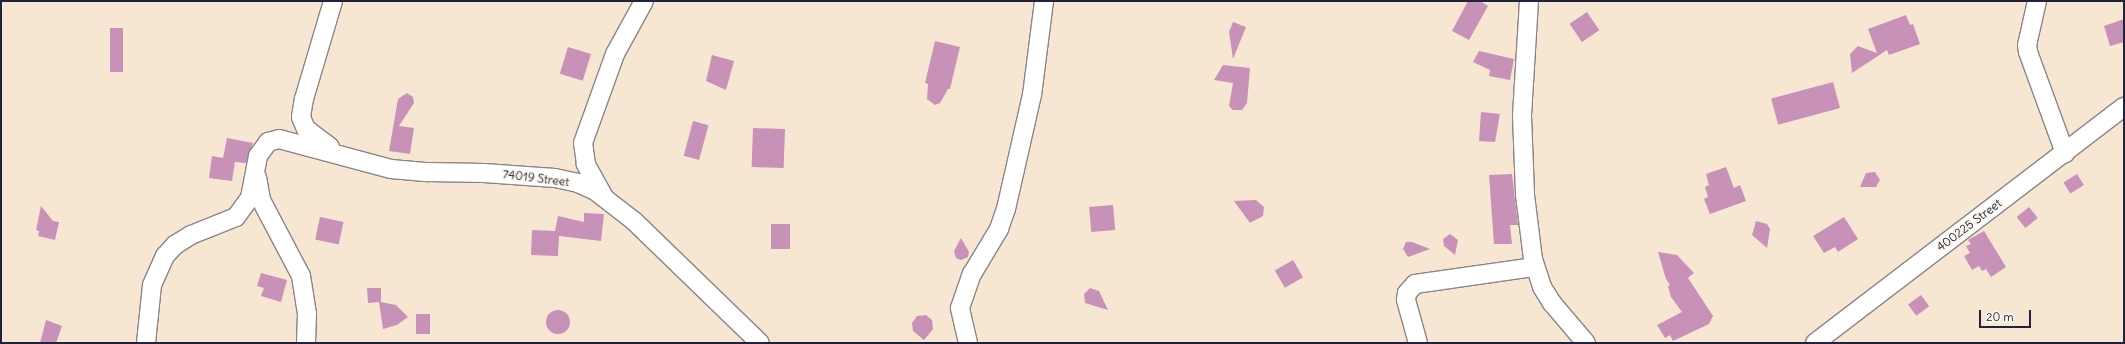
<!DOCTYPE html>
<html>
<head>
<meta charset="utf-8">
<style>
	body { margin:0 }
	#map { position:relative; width:2125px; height:344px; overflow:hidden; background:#f7e7d2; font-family:Delius,sans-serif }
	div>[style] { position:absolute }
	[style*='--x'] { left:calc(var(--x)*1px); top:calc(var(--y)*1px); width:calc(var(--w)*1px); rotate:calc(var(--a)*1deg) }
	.building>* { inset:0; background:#c791b8; transform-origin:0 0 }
	.round { border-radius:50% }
	.roads { filter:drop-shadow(1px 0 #8c8486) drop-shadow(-1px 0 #8c8486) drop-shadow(0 1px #8c8486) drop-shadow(0 -1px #8c8486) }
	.street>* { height:18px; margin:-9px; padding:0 9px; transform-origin:9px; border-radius:9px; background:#fff }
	span { translate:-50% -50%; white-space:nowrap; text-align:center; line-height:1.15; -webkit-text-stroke:3.5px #fbf7ec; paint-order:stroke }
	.street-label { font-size:12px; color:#22223b }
	.frame { position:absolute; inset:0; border:2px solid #22223b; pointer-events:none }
	.scale { position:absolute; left:1979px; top:310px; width:52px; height:18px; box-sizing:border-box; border:2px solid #22223b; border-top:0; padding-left:5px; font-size:12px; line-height:14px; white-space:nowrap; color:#22223b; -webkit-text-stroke:3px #fbf7ec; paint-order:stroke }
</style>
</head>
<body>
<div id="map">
	<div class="building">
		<i style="clip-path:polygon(1468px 1px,1480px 1px,1488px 6px,1469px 40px,1452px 31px)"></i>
		<i style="left:1587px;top:12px;width:22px;height:21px;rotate:56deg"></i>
		<i style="clip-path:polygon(1906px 15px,1910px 25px,1913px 24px,1920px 44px,1889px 55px,1887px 50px,1852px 73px,1850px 54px,1858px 46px,1877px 53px,1868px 29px)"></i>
		<i style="clip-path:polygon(2124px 19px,2124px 42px,2110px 46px,2104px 26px)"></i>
		<i style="clip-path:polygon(1233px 22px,1246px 27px,1233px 59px,1229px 32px)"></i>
		<i style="left:110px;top:28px;width:13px;height:44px"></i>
		<i style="clip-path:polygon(935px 41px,960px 47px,950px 89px,948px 89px,940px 103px,935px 105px,927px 99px,928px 84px,925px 83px)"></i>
		<i style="left:568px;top:47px;width:24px;height:28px;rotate:17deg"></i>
		<i style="clip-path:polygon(1479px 51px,1514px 59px,1510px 80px,1489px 76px,1490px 70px,1473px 62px)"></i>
		<i style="clip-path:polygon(712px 55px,734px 61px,726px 90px,706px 81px)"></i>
		<i style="clip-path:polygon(1223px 65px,1250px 68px,1247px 103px,1242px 110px,1233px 110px,1229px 106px,1233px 83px,1214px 80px)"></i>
		<i style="left:1833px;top:82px;width:27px;height:64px;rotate:75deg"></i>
		<i style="clip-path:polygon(407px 93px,413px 97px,414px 103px,399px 126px,414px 128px,410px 154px,389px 151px,398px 99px)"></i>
		<i style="clip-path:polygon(1481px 112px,1500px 114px,1495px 142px,1479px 141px)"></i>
		<i style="left:693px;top:121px;width:16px;height:36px;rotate:15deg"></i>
		<i style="left:753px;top:128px;width:32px;height:39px;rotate:2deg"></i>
		<i style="clip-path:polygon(227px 138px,253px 143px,246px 163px,235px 162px,232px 181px,209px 178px,212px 156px,223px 158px)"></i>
		<i style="clip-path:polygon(1726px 167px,1734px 188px,1740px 185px,1746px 201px,1710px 214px,1704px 199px,1708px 197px,1705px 187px,1709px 185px,1706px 174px)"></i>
		<i style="clip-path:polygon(1875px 172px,1880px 180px,1876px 187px,1860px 187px,1866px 173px)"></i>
		<i style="clip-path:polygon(1512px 174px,1518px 225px,1510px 225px,1512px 244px,1494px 244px,1489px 175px)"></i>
		<i style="left:2077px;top:174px;width:13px;height:16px;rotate:58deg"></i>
		<i style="clip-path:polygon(1256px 200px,1264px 207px,1263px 216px,1250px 223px,1234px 201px)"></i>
		<i style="left:1113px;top:205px;width:25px;height:24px;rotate:85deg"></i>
		<i style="clip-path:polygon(41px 206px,53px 221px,59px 222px,55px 240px,38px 236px,39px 231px,36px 230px)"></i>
		<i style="left:2029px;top:207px;width:14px;height:16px;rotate:51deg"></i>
		<i style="clip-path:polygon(584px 213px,604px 214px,601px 241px,559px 236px,558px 256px,531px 255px,532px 230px,555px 231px,558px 216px,584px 222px)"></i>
		<i style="left:320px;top:217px;width:24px;height:23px;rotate:12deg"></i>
		<i style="clip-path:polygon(1844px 217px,1858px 239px,1838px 252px,1835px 247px,1824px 253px,1813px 236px)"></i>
		<i style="clip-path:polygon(1756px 221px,1767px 224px,1770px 229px,1767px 248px,1752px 235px)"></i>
		<i style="left:771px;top:224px;width:19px;height:25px"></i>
		<i style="clip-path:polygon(1984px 231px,2006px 267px,1991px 277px,1986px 269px,1982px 271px,1979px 266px,1972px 270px,1964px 256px,1970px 253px,1966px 246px,1971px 244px,1968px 240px)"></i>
		<i style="clip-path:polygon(1450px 234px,1458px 240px,1455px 255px,1444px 246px,1443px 239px)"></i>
		<i style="clip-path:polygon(961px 238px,969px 252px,968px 257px,961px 260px,956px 258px,954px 251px)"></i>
		<i style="clip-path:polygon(1406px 242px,1412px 242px,1430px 249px,1408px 257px,1403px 249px)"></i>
		<i style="clip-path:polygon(1658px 252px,1677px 255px,1694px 273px,1688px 278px,1713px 316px,1709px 324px,1673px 341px,1670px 335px,1665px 338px,1657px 325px,1682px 312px,1671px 297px,1668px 286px,1670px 285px,1666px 279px)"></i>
		<i style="left:1293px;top:260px;width:20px;height:21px;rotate:60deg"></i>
		<i style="clip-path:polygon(261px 273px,287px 280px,281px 302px,261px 296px,264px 288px,257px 286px)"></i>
		<i style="clip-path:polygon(367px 288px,381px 288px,381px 302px,396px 305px,408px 317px,397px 325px,383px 329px,379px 302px,368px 303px)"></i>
		<i style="clip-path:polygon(1090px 288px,1099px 291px,1108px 310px,1085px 303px,1084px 294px)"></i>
		<i style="left:1921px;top:295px;width:14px;height:16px;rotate:54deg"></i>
		<i class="round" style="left:546px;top:310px;width:24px;height:24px"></i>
		<i style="left:416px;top:314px;width:14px;height:20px"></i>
		<i style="clip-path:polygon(926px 315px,932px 320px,933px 329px,924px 340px,913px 331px,912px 323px,917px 316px)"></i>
		<i style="clip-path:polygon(46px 320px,62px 326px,56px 343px,40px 343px)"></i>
	</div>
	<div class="roads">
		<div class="street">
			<i style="--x:1529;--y:1;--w:115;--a:93.5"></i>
			<i style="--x:1522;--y:116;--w:79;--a:87.8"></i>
			<i style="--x:1525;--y:195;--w:64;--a:82.9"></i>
			<i style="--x:1533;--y:259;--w:29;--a:72"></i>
			<i style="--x:1542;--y:287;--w:19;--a:58"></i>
			<i style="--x:1552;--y:303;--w:52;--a:49.6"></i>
			<i style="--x:2037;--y:1;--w:45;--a:102.8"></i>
			<i style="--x:2027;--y:45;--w:7;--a:82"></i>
			<i style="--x:2028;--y:52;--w:108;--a:69.9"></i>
			<i style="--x:330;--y:147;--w:30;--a:-143"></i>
			<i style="--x:306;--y:129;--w:13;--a:-113"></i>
			<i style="--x:301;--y:117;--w:18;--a:-81"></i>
			<i style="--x:304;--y:99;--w:102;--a:-73.5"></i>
			<i style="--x:257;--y:177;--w:23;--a:80"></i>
			<i style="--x:261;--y:200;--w:86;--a:62.2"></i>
			<i style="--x:301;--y:276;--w:38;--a:81"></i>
			<i style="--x:307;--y:314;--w:29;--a:92"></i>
			<i style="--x:604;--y:197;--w:38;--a:-119"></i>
			<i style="--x:586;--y:164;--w:21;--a:-98"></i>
			<i style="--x:583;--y:143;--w:95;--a:-70.2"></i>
			<i style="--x:615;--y:54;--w:60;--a:-61.3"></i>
			<i style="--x:146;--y:343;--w:58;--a:-84.1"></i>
			<i style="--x:152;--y:285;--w:32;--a:-66"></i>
			<i style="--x:165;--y:256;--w:15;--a:-48"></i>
			<i style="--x:175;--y:245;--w:19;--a:-32"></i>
			<i style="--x:191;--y:235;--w:48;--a:-21.8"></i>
			<i style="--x:236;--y:217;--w:24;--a:-54"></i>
			<i style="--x:250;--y:198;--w:43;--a:-79.2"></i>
			<i style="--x:258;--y:156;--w:17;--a:-54"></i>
			<i style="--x:268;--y:142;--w:11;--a:-15"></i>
			<i style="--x:279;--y:139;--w:116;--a:15"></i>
			<i style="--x:391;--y:169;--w:37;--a:5"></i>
			<i style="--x:428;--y:172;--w:56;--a:1"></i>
			<i style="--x:484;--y:173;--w:71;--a:4"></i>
			<i style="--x:555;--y:178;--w:24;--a:12"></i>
			<i style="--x:578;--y:183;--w:17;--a:24"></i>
			<i style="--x:594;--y:190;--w:51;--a:37.8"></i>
			<i style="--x:634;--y:221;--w:175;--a:44.1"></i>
			<i style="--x:968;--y:343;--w:36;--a:-103"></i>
			<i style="--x:960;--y:308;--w:36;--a:-71"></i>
			<i style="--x:972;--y:274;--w:52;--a:-59"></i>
			<i style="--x:999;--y:229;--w:21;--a:-71"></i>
			<i style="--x:1006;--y:209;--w:117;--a:-77.2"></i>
			<i style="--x:1032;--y:95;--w:95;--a:-82.7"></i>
			<i style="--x:1418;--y:343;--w:45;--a:-105.6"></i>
			<i style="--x:1406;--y:300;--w:7;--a:-82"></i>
			<i style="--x:1407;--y:293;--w:12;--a:-48"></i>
			<i style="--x:1415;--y:284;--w:121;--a:-8.1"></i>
			<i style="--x:1815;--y:343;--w:389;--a:-37.4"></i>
		</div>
	</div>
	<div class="street-label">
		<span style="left:536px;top:178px;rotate:7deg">74019 Street</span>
		<span style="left:1969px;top:225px;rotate:-37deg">400225 Street</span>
	</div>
	<div class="frame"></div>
	<div class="scale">20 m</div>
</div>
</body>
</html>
